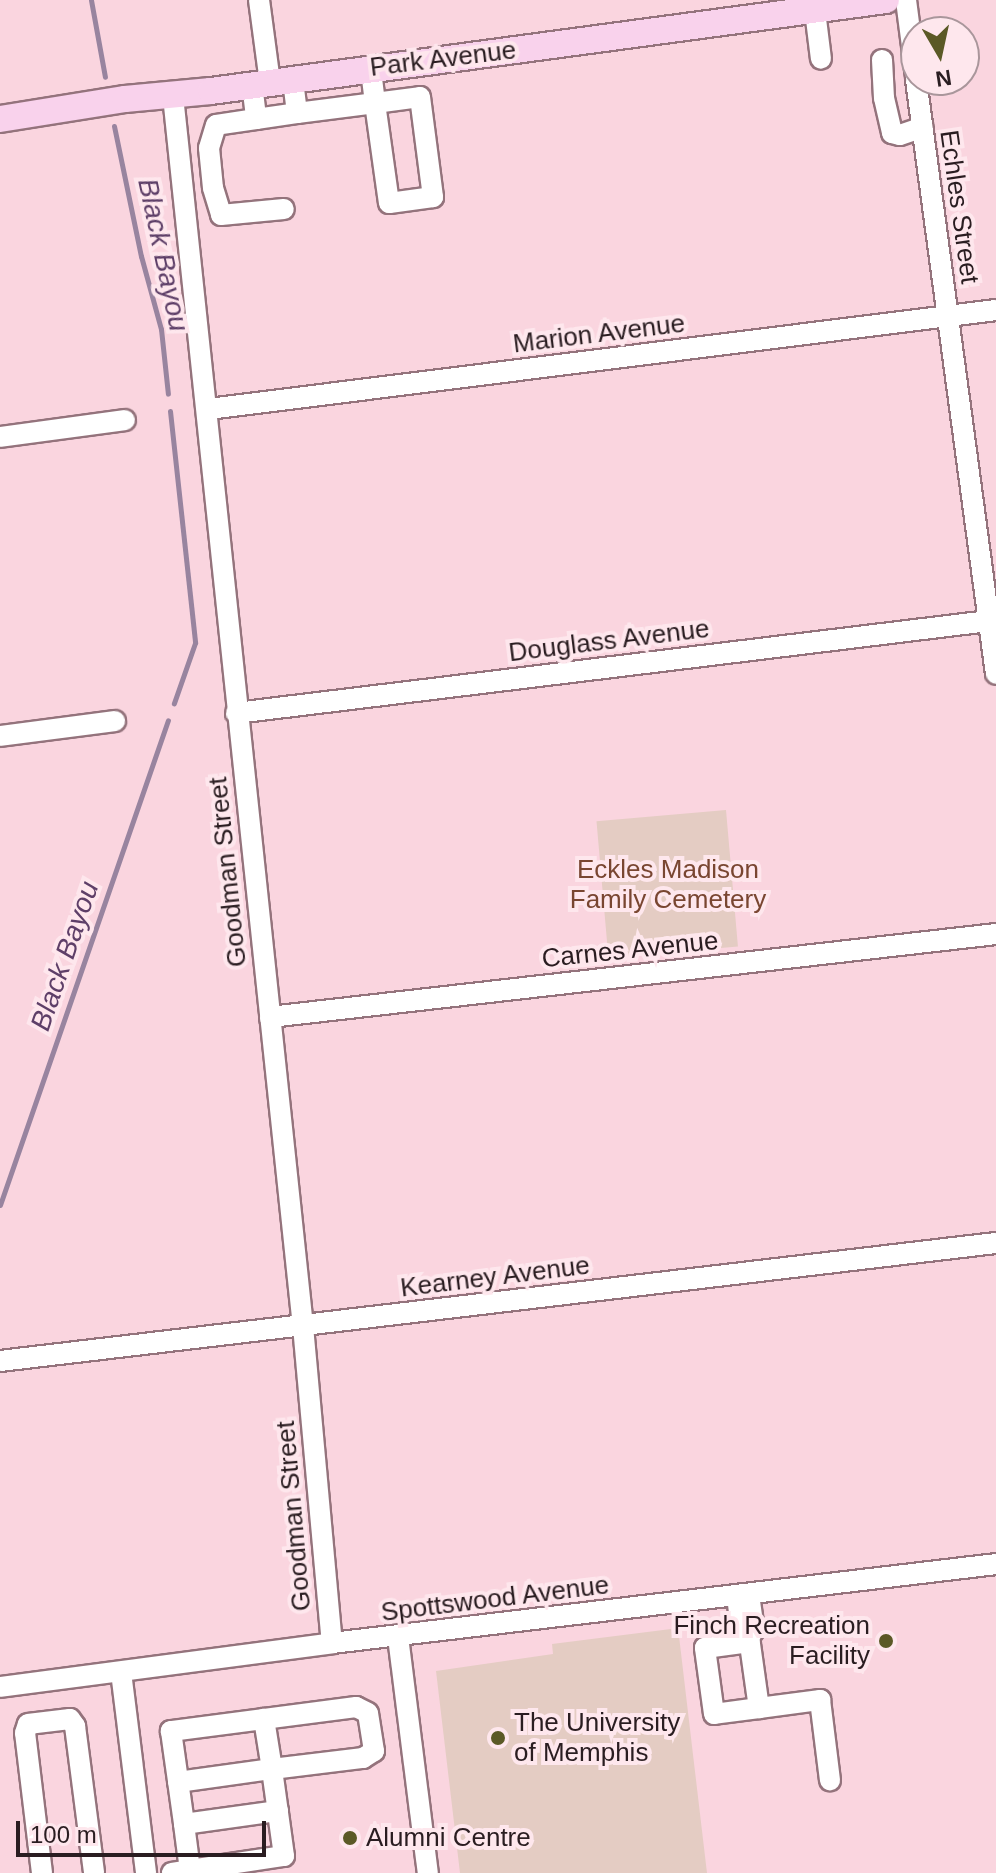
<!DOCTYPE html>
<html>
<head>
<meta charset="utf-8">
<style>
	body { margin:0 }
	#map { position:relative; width:996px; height:1873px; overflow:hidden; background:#fad5df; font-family:Arial,sans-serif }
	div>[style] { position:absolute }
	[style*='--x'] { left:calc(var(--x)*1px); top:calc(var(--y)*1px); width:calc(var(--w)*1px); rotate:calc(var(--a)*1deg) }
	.green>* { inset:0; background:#e4ccc3; transform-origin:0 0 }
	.stream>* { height:5px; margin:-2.5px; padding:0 2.5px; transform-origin:2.5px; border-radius:2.5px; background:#98849f }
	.roads { filter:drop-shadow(2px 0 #94737c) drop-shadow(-2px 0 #94737c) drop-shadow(0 2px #94737c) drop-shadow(0 -2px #94737c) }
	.minor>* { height:20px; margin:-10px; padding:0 10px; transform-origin:10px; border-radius:10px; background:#fff }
	.major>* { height:26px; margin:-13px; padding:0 13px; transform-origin:13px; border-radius:13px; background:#f9d2ec }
	.dots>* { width:22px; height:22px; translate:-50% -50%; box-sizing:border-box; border:4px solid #fee7ed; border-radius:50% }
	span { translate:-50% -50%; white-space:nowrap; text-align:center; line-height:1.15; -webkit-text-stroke:8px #fee7ed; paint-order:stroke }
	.street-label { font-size:26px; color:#2a1d21 }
	.park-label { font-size:26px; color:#794631 }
	.poi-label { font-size:26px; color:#2a1d21 }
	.right { translate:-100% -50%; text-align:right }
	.left { translate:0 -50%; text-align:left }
	.water-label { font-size:28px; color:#5e3f68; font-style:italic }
	.north { position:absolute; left:900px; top:16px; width:80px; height:80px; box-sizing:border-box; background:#fee7ed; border:2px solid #a9969b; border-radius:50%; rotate:171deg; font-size:22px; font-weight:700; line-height:32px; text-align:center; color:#2a1d21 }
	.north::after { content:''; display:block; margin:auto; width:28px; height:36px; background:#5b5926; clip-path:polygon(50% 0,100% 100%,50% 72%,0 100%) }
	.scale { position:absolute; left:16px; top:1821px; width:250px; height:36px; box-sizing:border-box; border:4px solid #2a1d21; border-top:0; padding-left:10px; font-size:24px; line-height:28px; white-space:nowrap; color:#2a1d21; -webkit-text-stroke:6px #fee7ed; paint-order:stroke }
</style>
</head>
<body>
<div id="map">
	<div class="green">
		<i style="left:726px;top:810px;width:137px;height:130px;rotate:85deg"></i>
		<i style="clip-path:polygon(671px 1629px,672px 1636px,679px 1636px,707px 1873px,460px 1873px,436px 1671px,553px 1654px,552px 1644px)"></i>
	</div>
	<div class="stream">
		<i style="--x:91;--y:0;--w:78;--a:79.7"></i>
		<i style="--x:114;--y:126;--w:133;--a:78.3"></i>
		<i style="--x:141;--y:256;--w:76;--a:74.7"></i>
		<i style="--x:161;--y:329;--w:65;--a:83.9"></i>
		<i style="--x:170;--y:411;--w:233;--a:83.8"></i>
		<i style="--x:195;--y:643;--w:64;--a:109.3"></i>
		<i style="--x:0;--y:1205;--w:513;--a:-70.89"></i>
	</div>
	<div class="roads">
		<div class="minor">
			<i style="--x:259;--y:0;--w:83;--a:82.4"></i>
			<i style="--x:906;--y:0;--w:78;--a:82.6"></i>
			<i style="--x:815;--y:11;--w:48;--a:82.9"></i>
			<i style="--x:882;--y:60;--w:38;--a:87"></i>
			<i style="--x:884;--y:98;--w:36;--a:77"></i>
			<i style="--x:892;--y:133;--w:8;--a:14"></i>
			<i style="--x:900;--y:135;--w:24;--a:-19"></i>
			<i style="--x:916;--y:80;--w:599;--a:82.33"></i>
			<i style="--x:252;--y:84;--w:35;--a:83"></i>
			<i style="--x:256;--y:119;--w:40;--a:171.5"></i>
			<i style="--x:216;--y:125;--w:24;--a:107"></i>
			<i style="--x:209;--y:148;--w:40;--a:84.3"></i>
			<i style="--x:213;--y:188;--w:28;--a:73"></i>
			<i style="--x:221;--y:215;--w:63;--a:-5.4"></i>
			<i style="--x:173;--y:96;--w:1237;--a:83.97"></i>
			<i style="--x:303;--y:1326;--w:318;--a:84.8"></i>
			<i style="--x:297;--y:113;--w:79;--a:-7.3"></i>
			<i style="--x:375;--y:103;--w:45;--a:-7.6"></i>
			<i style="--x:420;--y:97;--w:101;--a:82.6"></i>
			<i style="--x:433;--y:197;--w:44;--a:172.2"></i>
			<i style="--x:389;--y:203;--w:101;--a:-98"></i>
			<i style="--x:375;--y:103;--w:34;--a:-97"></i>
			<i style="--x:256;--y:119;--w:41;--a:-8.3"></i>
			<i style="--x:297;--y:113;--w:34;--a:-97"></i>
			<i style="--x:209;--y:409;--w:793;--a:-7.17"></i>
			<i style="--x:0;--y:437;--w:126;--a:-7.7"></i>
			<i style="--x:236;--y:713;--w:759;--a:-6.97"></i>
			<i style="--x:0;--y:736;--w:116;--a:-7.4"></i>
			<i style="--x:270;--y:1017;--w:731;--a:-6.52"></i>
			<i style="--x:0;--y:1361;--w:1003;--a:-6.76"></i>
			<i style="--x:737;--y:1596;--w:35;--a:83"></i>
			<i style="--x:741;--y:1631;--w:10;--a:37"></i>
			<i style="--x:749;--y:1637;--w:9;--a:-54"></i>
			<i style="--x:754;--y:1630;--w:35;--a:-98"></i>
			<i style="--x:398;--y:1637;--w:238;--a:82.8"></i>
			<i style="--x:749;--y:1637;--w:72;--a:82"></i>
			<i style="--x:759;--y:1708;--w:45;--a:172.4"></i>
			<i style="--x:714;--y:1714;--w:67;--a:-97.8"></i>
			<i style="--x:705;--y:1648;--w:45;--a:-7.6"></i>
			<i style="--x:121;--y:1672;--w:203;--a:82.9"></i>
			<i style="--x:0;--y:1687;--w:335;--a:-7.5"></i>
			<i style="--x:332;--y:1643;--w:669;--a:-6.78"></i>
			<i style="--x:759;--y:1708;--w:62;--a:-7.5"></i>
			<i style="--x:820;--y:1700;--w:81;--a:82.9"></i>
			<i style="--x:178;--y:1782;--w:95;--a:-7.9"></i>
			<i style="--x:272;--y:1769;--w:51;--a:-99.1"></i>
			<i style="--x:184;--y:1824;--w:95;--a:-7.9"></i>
			<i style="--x:42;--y:1873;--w:141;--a:-96.9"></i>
			<i style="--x:25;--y:1733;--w:9;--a:-72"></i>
			<i style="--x:28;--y:1724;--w:42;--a:-6.8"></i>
			<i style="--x:70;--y:1719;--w:9;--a:54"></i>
			<i style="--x:75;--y:1726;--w:148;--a:82.6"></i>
			<i style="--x:172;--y:1873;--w:18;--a:-9"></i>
			<i style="--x:190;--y:1870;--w:95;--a:-8.5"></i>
			<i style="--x:284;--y:1856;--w:88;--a:-97.9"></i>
			<i style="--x:272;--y:1769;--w:92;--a:-6.9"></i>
			<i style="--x:363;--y:1758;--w:13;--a:-32"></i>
			<i style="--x:374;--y:1751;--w:38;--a:-99"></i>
			<i style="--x:368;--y:1713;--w:13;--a:-153"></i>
			<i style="--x:356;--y:1707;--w:187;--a:172.6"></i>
			<i style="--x:171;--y:1731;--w:94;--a:82"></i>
			<i style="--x:184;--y:1824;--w:46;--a:82.6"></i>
			<i style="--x:190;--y:1870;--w:3;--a:72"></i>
		</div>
		<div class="major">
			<i style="--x:0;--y:119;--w:127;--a:-9.1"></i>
			<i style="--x:125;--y:99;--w:86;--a:-5.3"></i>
			<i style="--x:211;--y:91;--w:681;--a:-7.68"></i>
		</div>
	</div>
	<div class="dots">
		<i style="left:886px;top:1641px;background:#5b5926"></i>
		<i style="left:498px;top:1738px;background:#5b5926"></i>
		<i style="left:350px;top:1838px;background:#5b5926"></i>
	</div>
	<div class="street-label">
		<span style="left:443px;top:59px;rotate:-7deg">Park Avenue</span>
		<span style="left:959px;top:207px;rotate:82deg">Echles Street</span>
		<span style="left:599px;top:334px;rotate:-7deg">Marion Avenue</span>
		<span style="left:609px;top:641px;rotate:-7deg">Douglass Avenue</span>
		<span style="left:228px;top:872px;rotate:-96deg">Goodman Street</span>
		<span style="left:630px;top:950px;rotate:-6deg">Carnes Avenue</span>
		<span style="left:495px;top:1277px;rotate:-7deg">Kearney Avenue</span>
		<span style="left:294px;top:1516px;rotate:-95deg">Goodman Street</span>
		<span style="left:495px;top:1599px;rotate:-7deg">Spottswood Avenue</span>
	</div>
	<div class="park-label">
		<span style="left:668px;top:885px">Eckles Madison<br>Family Cemetery</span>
	</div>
	<div class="poi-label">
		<span class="right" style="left:870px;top:1641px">Finch Recreation<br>Facility</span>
		<span class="left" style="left:514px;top:1738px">The University<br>of Memphis</span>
		<span class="left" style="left:366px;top:1838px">Alumni Centre</span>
	</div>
	<div class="water-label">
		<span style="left:163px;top:255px;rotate:78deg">Black Bayou</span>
		<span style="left:65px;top:956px;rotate:-71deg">Black Bayou</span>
	</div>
	<div class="north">N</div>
	<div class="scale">100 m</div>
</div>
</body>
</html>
